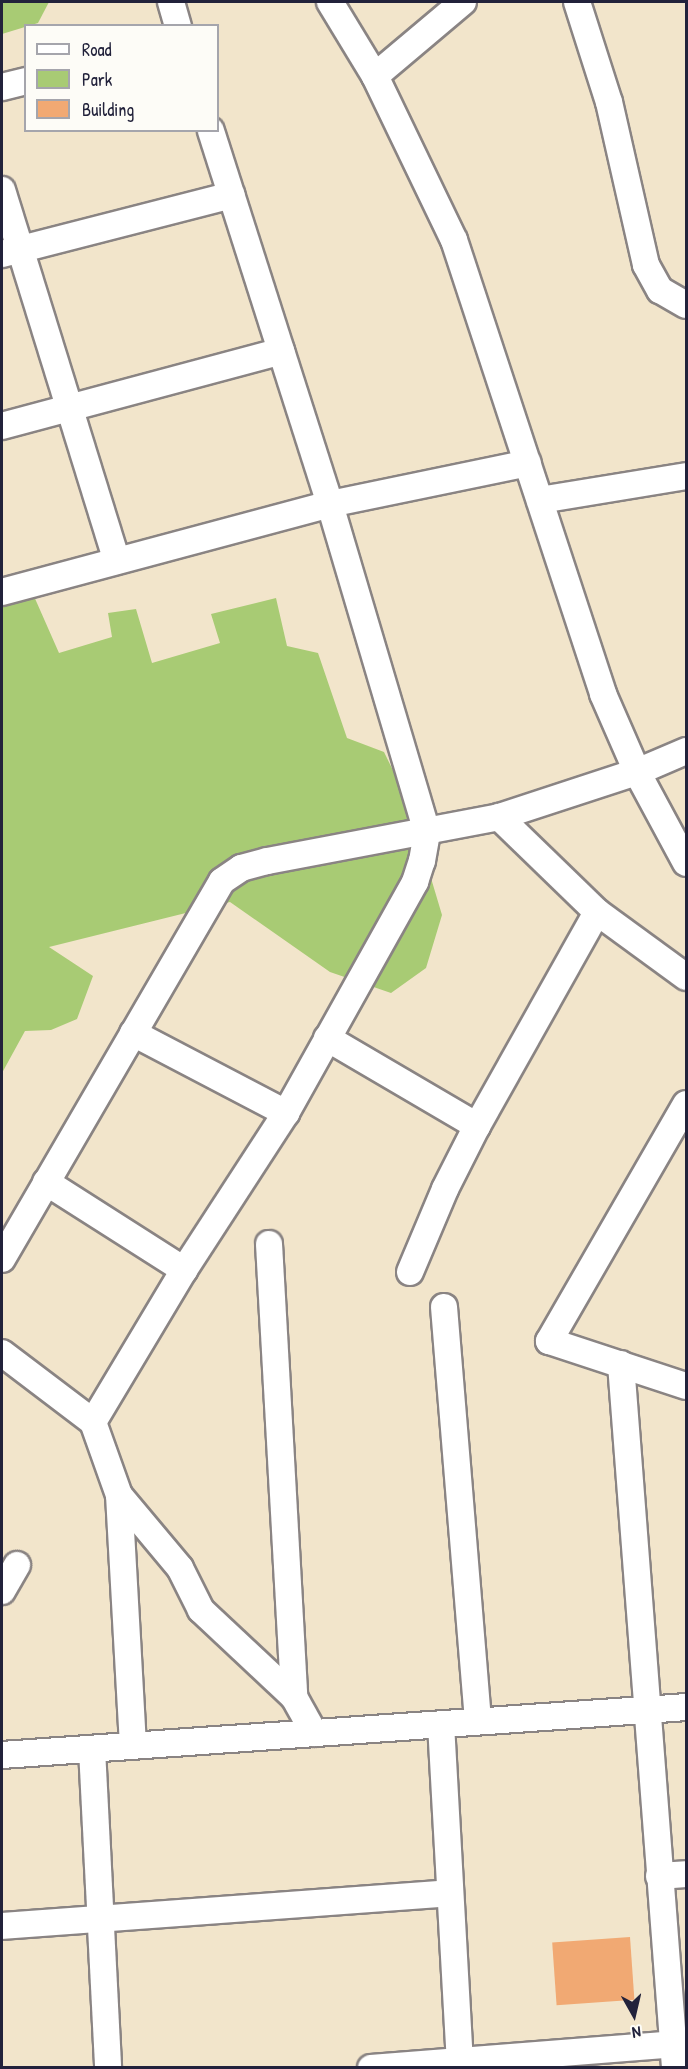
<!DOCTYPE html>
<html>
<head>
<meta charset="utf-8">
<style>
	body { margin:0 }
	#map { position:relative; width:688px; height:2069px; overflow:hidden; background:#f2e5cb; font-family:"Patrick Hand",sans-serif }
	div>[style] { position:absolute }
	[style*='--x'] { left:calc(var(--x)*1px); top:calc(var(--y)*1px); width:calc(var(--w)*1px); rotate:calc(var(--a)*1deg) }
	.green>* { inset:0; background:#a8cb74 }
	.building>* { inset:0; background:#f1a973; transform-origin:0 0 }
	.roads { filter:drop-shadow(2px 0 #8a8483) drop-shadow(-2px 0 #8a8483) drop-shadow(0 2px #8a8483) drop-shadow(0 -2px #8a8483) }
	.street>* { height:26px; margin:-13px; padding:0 13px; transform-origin:13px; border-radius:13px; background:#fff }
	span { translate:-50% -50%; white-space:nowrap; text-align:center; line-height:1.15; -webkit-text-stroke:4.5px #fdfcf7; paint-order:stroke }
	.frame { position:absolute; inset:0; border:3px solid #22223b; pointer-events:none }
	.legend { position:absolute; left:24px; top:24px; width:195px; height:108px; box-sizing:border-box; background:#fdfcf7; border:2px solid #a5a5ac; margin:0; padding:8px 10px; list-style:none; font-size:18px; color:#22223b }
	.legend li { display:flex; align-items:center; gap:12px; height:30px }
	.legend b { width:30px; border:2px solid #a5a5ac }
	.north { position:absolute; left:604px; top:1985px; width:60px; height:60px; -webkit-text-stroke:4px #fdfcf7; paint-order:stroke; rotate:172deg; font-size:16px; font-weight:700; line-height:24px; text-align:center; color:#22223b }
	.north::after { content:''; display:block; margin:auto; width:21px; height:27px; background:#22223b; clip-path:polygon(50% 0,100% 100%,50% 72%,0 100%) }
</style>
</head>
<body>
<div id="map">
	<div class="green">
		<i style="clip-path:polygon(2px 2px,49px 2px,38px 23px,2px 34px)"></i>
		<i style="clip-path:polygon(33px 594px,59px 653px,112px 637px,108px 613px,136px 609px,152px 663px,220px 643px,211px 614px,276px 598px,287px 646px,318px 653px,347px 738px,384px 752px,408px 801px,442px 915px,426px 968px,391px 993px,330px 972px,230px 902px,49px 947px,93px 976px,77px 1019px,51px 1030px,25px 1031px,2px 1073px,2px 605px)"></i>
	</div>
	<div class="building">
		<i style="left:630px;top:1937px;width:63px;height:78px;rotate:86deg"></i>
	</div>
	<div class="roads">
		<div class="street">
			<i style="--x:171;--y:2;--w:25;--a:74"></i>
			<i style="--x:330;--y:2;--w:87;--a:58.7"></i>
			<i style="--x:375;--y:76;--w:182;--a:64.3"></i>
			<i style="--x:454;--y:240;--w:478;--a:71.8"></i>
			<i style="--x:603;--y:694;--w:85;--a:66.4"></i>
			<i style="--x:637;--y:772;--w:103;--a:61.7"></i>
			<i style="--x:577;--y:2;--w:105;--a:72.3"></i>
			<i style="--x:609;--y:102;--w:167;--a:77.2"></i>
			<i style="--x:646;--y:265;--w:29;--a:61"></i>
			<i style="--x:660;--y:290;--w:30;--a:30"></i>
			<i style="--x:375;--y:76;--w:115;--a:-40.1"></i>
			<i style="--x:2;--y:87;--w:25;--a:-14"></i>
			<i style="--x:2;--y:190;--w:388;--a:72.8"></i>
			<i style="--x:2;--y:254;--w:237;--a:-14.4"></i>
			<i style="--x:2;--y:426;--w:289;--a:-15"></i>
			<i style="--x:540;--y:500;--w:148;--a:-9.3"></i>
			<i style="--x:2;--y:592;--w:340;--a:-15"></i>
			<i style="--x:330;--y:504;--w:202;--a:-11.7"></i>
			<i style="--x:499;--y:817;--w:136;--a:44.1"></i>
			<i style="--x:597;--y:912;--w:110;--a:36.1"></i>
			<i style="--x:133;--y:1033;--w:173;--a:27.6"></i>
			<i style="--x:327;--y:1038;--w:174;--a:30.4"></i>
			<i style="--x:686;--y:1104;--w:274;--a:120"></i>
			<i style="--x:549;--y:1341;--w:144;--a:18.2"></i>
			<i style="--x:46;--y:1182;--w:164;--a:32.5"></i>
			<i style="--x:269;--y:1244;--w:454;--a:86.8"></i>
			<i style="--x:294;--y:1697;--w:41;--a:60.9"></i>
			<i style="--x:2;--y:1259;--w:437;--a:-59.8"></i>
			<i style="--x:222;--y:881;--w:23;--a:-34"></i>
			<i style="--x:241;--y:868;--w:27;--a:-15"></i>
			<i style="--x:267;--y:861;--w:236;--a:-10.7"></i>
			<i style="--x:499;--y:817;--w:145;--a:-18.1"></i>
			<i style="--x:637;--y:772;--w:53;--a:-23.2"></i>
			<i style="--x:410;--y:1272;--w:90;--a:-67.1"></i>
			<i style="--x:445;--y:1189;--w:71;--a:-63.1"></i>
			<i style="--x:477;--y:1126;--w:245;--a:-60.7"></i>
			<i style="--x:444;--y:1307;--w:415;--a:85.3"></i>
			<i style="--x:2;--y:1353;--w:114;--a:37.2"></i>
			<i style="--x:93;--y:1422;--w:77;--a:70.4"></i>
			<i style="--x:119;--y:1495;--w:95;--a:50.1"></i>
			<i style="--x:180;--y:1568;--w:47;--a:63.4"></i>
			<i style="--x:201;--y:1610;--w:127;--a:43.1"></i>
			<i style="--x:621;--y:1364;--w:706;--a:85.61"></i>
			<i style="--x:93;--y:1422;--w:177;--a:-59.1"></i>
			<i style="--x:184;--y:1270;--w:187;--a:-57"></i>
			<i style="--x:286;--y:1113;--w:265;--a:-60.8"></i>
			<i style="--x:415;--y:882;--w:22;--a:-72"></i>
			<i style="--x:422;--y:861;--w:29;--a:-80"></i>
			<i style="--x:427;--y:832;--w:342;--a:-106.5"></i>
			<i style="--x:330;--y:504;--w:392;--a:-107.7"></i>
			<i style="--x:119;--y:1495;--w:250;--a:86.8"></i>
			<i style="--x:2;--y:1591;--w:30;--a:-60"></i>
			<i style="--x:441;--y:1724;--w:338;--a:86.8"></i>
			<i style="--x:92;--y:1749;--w:319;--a:87.1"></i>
			<i style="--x:2;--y:1755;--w:686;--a:-4.01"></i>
			<i style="--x:659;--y:1876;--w:27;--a:-4"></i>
			<i style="--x:2;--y:1926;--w:449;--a:-4.2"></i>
			<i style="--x:371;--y:2068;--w:316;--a:-4.5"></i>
		</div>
	</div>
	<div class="frame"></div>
	<ul class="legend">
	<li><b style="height:8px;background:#fff"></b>Road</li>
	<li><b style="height:16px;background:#a8cb74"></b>Park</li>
	<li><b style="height:16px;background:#f1a973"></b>Building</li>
	</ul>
	<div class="north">N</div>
</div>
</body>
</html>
